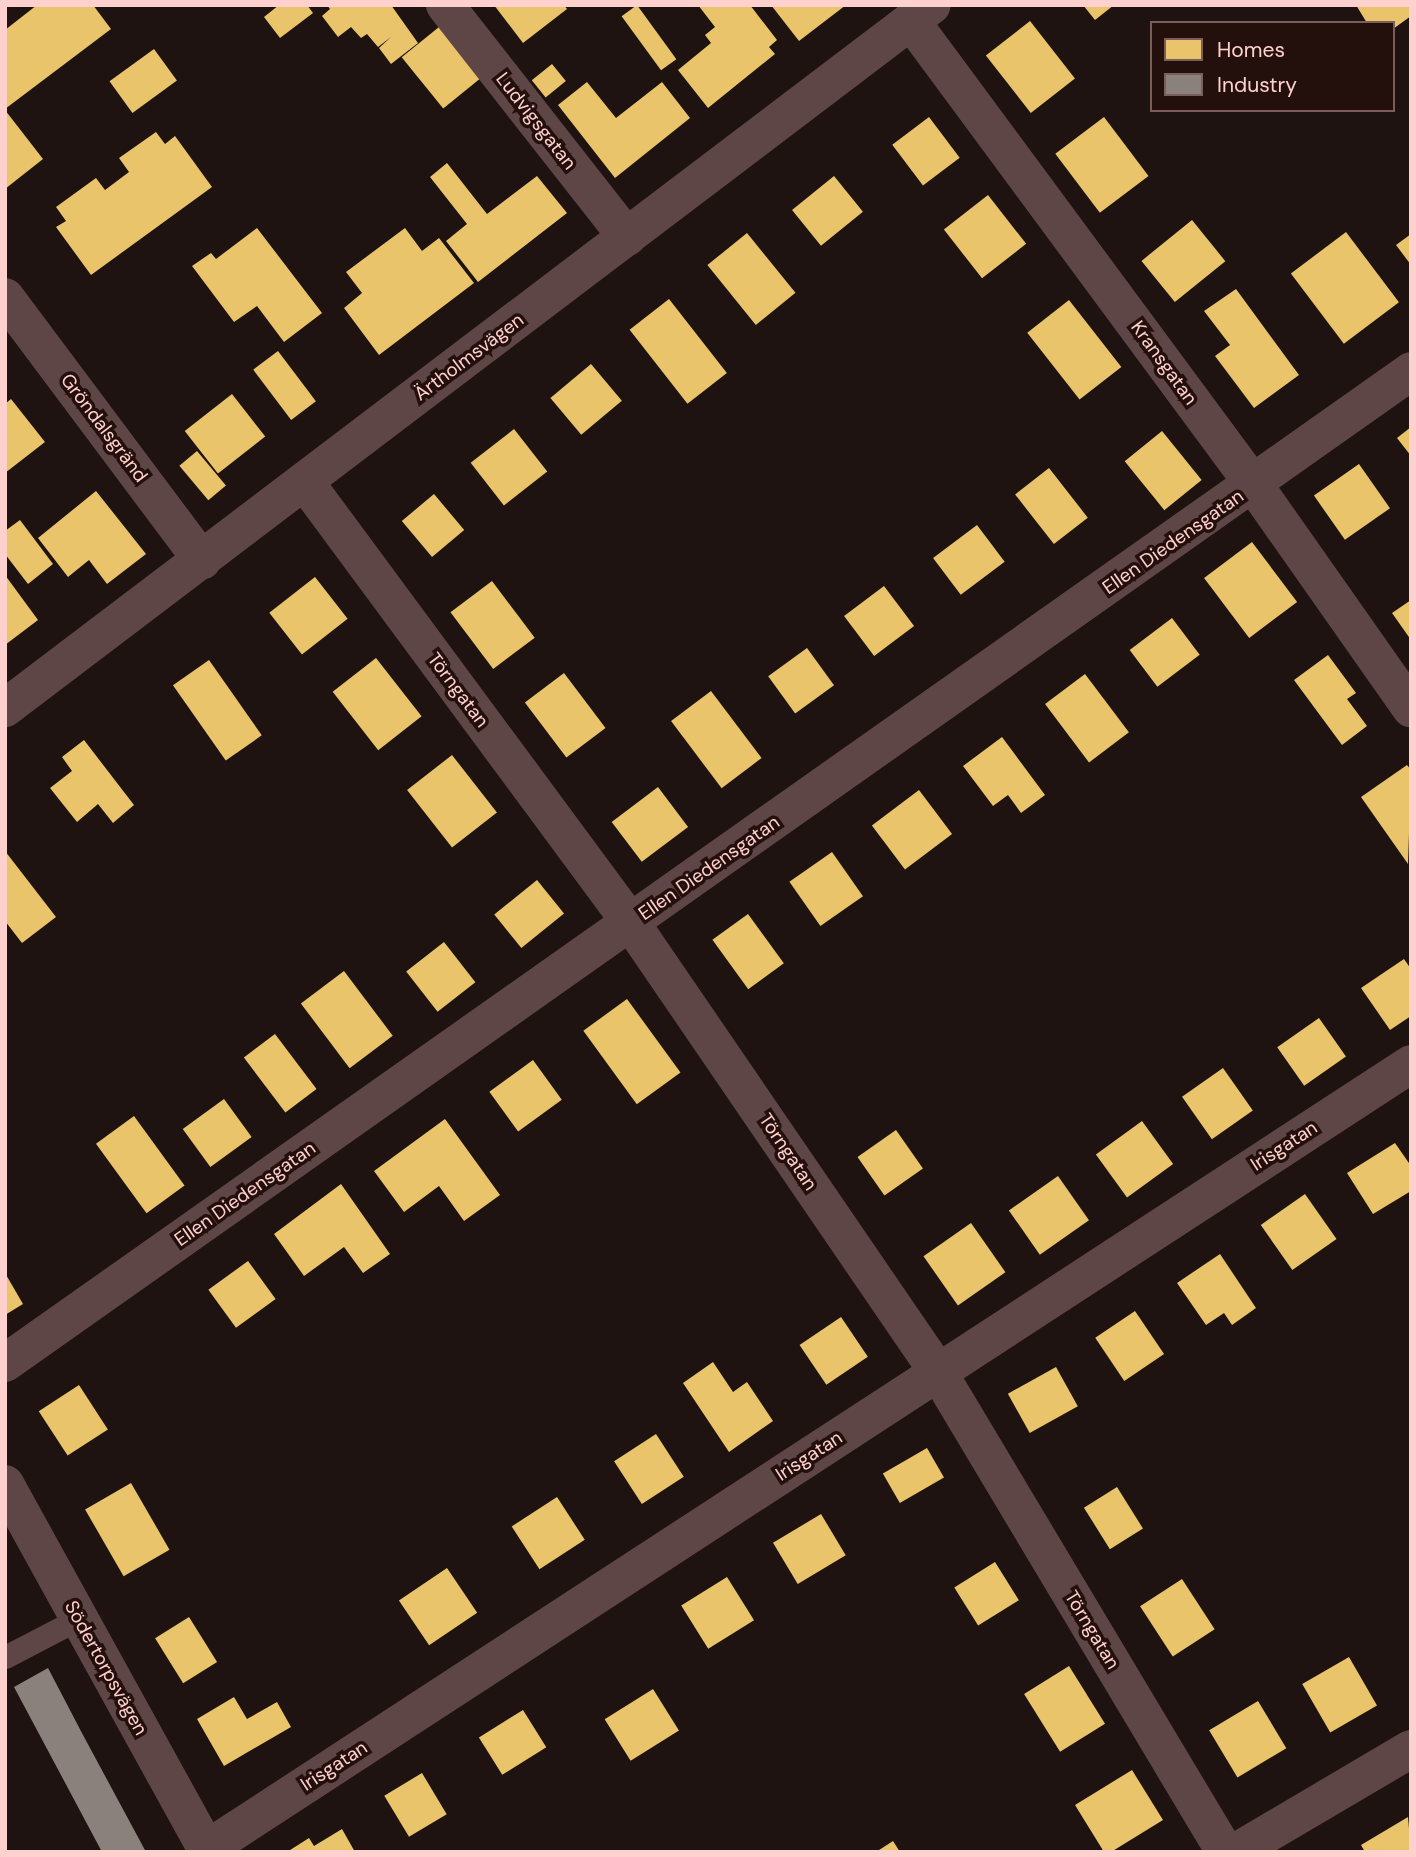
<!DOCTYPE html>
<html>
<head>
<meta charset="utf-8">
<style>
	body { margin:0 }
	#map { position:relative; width:1416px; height:1857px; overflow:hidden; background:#1e1311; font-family:"DM Sans",sans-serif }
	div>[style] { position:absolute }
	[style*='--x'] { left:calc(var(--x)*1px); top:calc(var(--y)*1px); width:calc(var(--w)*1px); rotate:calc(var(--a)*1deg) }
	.homes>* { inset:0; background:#e9c46a; transform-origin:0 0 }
	.industry>* { inset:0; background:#8a817c }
	.lane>* { height:23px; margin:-11.5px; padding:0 11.5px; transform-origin:11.5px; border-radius:11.5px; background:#5f4646 }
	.street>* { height:38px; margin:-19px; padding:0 19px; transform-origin:19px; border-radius:19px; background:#5f4646 }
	span { translate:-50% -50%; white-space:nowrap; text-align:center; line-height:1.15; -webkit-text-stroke:7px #230f0c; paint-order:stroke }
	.street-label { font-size:19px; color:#ffd1ce }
	.frame { position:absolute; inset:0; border:7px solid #ffd1ce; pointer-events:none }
	.legend { position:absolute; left:1150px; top:21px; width:245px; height:91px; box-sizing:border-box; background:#230f0c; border:2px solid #7b5d5a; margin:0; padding:9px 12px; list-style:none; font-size:21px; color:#ffd1ce }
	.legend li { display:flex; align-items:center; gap:14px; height:35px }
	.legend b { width:35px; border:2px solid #7b5d5a }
</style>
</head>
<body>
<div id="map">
	<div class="homes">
		<i style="clip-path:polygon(37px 5px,93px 5px,111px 29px,5px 109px,5px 30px)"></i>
		<i style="clip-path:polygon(279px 5px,307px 5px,313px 13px,280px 38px,264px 17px)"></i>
		<i style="clip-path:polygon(327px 5px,391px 5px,418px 43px,391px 64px,379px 48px,391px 37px,378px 47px,367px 34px,361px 38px,351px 27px,338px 37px,322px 16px,330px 9px)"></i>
		<i style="clip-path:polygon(494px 5px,564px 5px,567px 9px,523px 43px)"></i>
		<i style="left:637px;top:5px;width:67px;height:19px;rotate:54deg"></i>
		<i style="clip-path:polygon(698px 5px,750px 5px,777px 40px,769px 47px,775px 54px,708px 108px,678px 70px,711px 43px,705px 35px,715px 27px)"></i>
		<i style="clip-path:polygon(771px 5px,846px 5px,799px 41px)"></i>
		<i style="clip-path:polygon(1083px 5px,1114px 5px,1095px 20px)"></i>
		<i style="clip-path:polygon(1356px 5px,1411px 5px,1411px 16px,1393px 29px,1393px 23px,1367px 23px)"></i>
		<i style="left:1030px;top:21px;width:73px;height:56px;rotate:52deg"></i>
		<i style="left:439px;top:27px;width:66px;height:48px;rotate:51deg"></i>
		<i style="left:154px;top:49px;width:39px;height:55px;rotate:54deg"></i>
		<i style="left:552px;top:64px;width:22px;height:26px;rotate:51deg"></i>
		<i style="clip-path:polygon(587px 82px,616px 118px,662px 82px,690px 118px,615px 178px,558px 105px)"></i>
		<i style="clip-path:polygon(5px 110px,43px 159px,5px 189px)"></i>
		<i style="left:929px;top:117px;width:51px;height:46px;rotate:53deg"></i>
		<i style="left:1104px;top:117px;width:74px;height:61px;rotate:53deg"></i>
		<i style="clip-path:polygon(156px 132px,165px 144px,175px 136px,212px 187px,91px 275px,56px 227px,66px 221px,56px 207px,96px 178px,105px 190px,129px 172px,119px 158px)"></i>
		<i style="clip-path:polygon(447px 163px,487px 214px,537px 176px,567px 213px,478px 282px,446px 241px,467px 224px,430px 177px)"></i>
		<i style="left:834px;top:176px;width:46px;height:54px;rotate:51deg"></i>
		<i style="left:988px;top:195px;width:62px;height:56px;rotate:52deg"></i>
		<i style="left:1192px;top:220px;width:53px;height:65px;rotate:51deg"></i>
		<i style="clip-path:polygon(257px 228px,322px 313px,284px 342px,257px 306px,234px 322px,192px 266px,211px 253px,216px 259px)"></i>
		<i style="clip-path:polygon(405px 228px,422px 251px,439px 238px,474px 283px,379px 355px,344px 308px,362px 293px,346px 272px)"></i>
		<i style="left:1346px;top:232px;width:88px;height:69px;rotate:53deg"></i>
		<i style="left:747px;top:233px;width:77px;height:51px;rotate:51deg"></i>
		<i style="clip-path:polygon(1411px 234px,1411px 265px,1396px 245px)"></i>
		<i style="clip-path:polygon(1236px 289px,1299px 375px,1254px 408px,1215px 356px,1230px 345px,1204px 311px)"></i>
		<i style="left:669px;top:299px;width:94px;height:50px;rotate:52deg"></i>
		<i style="left:1069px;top:300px;width:85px;height:53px;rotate:52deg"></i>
		<i style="left:278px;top:351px;width:63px;height:31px;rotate:53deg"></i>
		<i style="left:591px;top:364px;width:48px;height:53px;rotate:50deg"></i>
		<i style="left:232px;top:394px;width:54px;height:60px;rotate:52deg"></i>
		<i style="clip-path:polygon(11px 399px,45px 442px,5px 473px,5px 404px)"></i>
		<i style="clip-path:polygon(1411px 427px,1411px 456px,1397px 438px)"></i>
		<i style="left:514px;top:429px;width:54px;height:55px;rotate:52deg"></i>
		<i style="left:1162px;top:431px;width:63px;height:48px;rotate:51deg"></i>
		<i style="left:197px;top:451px;width:45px;height:23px;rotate:50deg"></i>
		<i style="left:1359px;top:464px;width:54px;height:55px;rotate:55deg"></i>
		<i style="left:1049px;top:468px;width:63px;height:43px;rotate:52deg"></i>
		<i style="clip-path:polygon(96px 491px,146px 554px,107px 584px,89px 560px,68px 577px,38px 538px)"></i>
		<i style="left:434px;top:494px;width:47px;height:42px;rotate:50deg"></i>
		<i style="clip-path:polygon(20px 520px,53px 564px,28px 584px,5px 554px,5px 531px)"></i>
		<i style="left:977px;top:525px;width:46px;height:55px;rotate:53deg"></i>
		<i style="left:1252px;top:542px;width:75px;height:60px;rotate:53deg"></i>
		<i style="clip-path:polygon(5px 575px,38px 620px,5px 645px)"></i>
		<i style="left:315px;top:577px;width:53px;height:58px;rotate:52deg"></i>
		<i style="left:492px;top:581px;width:71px;height:52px;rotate:53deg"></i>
		<i style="left:884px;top:586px;width:50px;height:50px;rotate:53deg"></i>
		<i style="clip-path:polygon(1411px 600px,1411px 640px,1392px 613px)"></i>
		<i style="left:1172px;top:618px;width:46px;height:53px;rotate:53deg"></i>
		<i style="left:807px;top:648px;width:46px;height:48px;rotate:54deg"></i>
		<i style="clip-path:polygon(1328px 655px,1356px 693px,1347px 699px,1367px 726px,1342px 745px,1294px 680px)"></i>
		<i style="left:376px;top:658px;width:74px;height:55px;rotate:52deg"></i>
		<i style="left:209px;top:660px;width:92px;height:44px;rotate:55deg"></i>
		<i style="left:564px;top:673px;width:69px;height:49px;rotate:53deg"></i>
		<i style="left:1085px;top:674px;width:73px;height:50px;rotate:53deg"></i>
		<i style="left:711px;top:691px;width:84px;height:50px;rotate:53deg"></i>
		<i style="clip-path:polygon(1002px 737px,1045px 795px,1021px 813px,1008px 795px,993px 806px,963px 766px)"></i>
		<i style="clip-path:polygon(84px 740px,134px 805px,113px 823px,98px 804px,77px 822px,50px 788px,72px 771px,62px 757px)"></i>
		<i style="left:452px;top:755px;width:73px;height:57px;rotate:52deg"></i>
		<i style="clip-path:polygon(1407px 765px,1411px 770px,1408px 864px,1361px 797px)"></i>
		<i style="left:658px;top:787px;width:50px;height:58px;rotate:53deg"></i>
		<i style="left:919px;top:790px;width:55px;height:59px;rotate:53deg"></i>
		<i style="clip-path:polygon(5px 851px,56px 917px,22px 943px,5px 921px)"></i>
		<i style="left:832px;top:852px;width:54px;height:52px;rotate:55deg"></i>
		<i style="left:537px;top:880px;width:43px;height:55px;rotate:51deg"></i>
		<i style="left:748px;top:914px;width:61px;height:44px;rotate:54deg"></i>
		<i style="left:444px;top:942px;width:51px;height:48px;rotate:52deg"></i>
		<i style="clip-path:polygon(1404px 959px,1411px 969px,1411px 1016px,1390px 1030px,1361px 988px)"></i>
		<i style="left:344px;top:971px;width:81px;height:54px;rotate:53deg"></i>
		<i style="left:627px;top:999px;width:91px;height:54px;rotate:54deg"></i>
		<i style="left:1319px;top:1018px;width:47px;height:51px;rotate:55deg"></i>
		<i style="left:275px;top:1034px;width:69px;height:39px;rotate:53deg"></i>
		<i style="left:533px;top:1060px;width:49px;height:54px;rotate:54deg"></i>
		<i style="left:1223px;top:1068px;width:52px;height:50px;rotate:55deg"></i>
		<i style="left:224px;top:1099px;width:47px;height:51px;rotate:54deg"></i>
		<i style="left:134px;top:1116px;width:86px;height:47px;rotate:54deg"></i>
		<i style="clip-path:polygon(445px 1119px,500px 1195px,464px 1221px,439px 1186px,404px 1212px,374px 1171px)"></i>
		<i style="left:1142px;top:1121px;width:53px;height:57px;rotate:54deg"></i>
		<i style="left:896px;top:1130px;width:47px;height:47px;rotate:55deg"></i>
		<i style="clip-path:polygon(1395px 1143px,1411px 1166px,1411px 1191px,1373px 1214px,1347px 1173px)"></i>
		<i style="left:1058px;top:1176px;width:54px;height:60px;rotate:55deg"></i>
		<i style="clip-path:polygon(341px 1184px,390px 1254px,363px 1273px,344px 1247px,304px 1276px,274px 1234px)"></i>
		<i style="left:1305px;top:1194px;width:55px;height:54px;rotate:55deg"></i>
		<i style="left:971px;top:1223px;width:60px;height:58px;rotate:55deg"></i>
		<i style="clip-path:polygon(1220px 1254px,1256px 1308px,1232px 1325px,1224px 1313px,1206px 1325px,1177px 1283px)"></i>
		<i style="left:248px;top:1261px;width:47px;height:49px;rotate:54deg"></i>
		<i style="clip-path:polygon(5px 1273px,23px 1304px,5px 1315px)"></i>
		<i style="left:1135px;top:1311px;width:52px;height:48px;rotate:56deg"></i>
		<i style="left:841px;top:1317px;width:48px;height:50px;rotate:56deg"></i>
		<i style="clip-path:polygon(713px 1362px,733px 1392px,747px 1382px,773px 1421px,729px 1452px,683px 1383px)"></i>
		<i style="left:1056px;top:1367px;width:45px;height:55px;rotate:61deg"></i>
		<i style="left:79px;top:1385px;width:53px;height:48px;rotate:57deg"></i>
		<i style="left:656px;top:1434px;width:51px;height:50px;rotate:57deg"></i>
		<i style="left:927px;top:1448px;width:34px;height:51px;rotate:60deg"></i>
		<i style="left:131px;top:1483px;width:77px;height:53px;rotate:60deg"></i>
		<i style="left:1117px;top:1487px;width:49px;height:39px;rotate:58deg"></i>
		<i style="left:557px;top:1497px;width:51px;height:54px;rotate:57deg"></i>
		<i style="left:821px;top:1514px;width:48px;height:56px;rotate:59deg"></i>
		<i style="left:995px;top:1562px;width:45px;height:48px;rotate:58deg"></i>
		<i style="left:447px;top:1568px;width:54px;height:58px;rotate:56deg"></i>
		<i style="left:727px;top:1577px;width:51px;height:54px;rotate:58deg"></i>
		<i style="left:1182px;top:1579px;width:60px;height:50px;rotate:57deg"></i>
		<i style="left:189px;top:1617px;width:53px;height:40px;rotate:58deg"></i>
		<i style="left:1349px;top:1657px;width:56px;height:54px;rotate:60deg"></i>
		<i style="left:1069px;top:1666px;width:68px;height:53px;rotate:58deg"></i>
		<i style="left:653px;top:1689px;width:49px;height:57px;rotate:58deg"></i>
		<i style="clip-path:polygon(234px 1697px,247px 1719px,277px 1702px,291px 1727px,224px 1766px,197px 1719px)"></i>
		<i style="left:1258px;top:1701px;width:55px;height:57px;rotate:59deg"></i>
		<i style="left:523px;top:1710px;width:44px;height:52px;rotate:58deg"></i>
		<i style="clip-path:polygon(1132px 1770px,1163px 1820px,1111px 1852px,1104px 1852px,1075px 1805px)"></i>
		<i style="left:422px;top:1773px;width:48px;height:44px;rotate:59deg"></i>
		<i style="clip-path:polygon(1408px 1817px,1411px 1852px,1365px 1852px,1361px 1845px)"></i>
		<i style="clip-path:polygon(342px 1829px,355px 1852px,287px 1852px,309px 1838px,314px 1846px)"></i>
		<i style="clip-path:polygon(893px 1841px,900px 1852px,876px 1852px)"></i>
	</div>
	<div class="industry">
		<i style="clip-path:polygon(48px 1668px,83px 1735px,146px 1852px,102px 1852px,14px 1687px)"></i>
	</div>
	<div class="lane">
		<i style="--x:5;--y:1657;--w:82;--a:-27.5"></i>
	</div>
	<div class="street">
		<i style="--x:445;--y:5;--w:295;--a:51.9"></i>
		<i style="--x:911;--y:21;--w:577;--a:53.53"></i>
		<i style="--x:1254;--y:485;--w:273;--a:54.9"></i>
		<i style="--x:5;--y:297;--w:329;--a:53.2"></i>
		<i style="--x:305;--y:482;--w:548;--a:53.53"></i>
		<i style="--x:631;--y:923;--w:544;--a:55.64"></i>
		<i style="--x:938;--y:1372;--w:559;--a:59.12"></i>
		<i style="--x:5;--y:708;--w:1163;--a:-37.18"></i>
		<i style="--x:5;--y:1363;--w:1721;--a:-35.2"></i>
		<i style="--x:5;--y:1484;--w:420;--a:61.1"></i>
		<i style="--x:207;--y:1849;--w:1437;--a:-33.1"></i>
		<i style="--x:1236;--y:1852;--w:203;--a:-30.5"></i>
	</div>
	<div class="street-label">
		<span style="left:536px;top:121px;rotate:52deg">Ludvigsgatan</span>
		<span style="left:469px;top:357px;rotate:-37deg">Ärtholmsvägen</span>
		<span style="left:1164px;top:363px;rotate:54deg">Kransgatan</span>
		<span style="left:104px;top:428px;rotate:53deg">Gröndalsgränd</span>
		<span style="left:1173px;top:542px;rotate:-35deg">Ellen Diedensgatan</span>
		<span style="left:458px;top:690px;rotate:53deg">Törngatan</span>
		<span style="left:709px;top:868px;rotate:-35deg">Ellen Diedensgatan</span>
		<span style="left:1284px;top:1146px;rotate:-33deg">Irisgatan</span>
		<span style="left:788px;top:1152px;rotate:56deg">Törngatan</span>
		<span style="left:245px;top:1194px;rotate:-35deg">Ellen Diedensgatan</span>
		<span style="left:809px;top:1456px;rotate:-33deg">Irisgatan</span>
		<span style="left:1092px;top:1630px;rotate:59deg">Törngatan</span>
		<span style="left:106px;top:1668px;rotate:61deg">Södertorpsvägen</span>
		<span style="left:334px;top:1766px;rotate:-33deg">Irisgatan</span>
	</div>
	<div class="frame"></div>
	<ul class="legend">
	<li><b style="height:19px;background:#e9c46a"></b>Homes</li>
	<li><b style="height:19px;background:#8a817c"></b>Industry</li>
	</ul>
</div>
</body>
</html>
